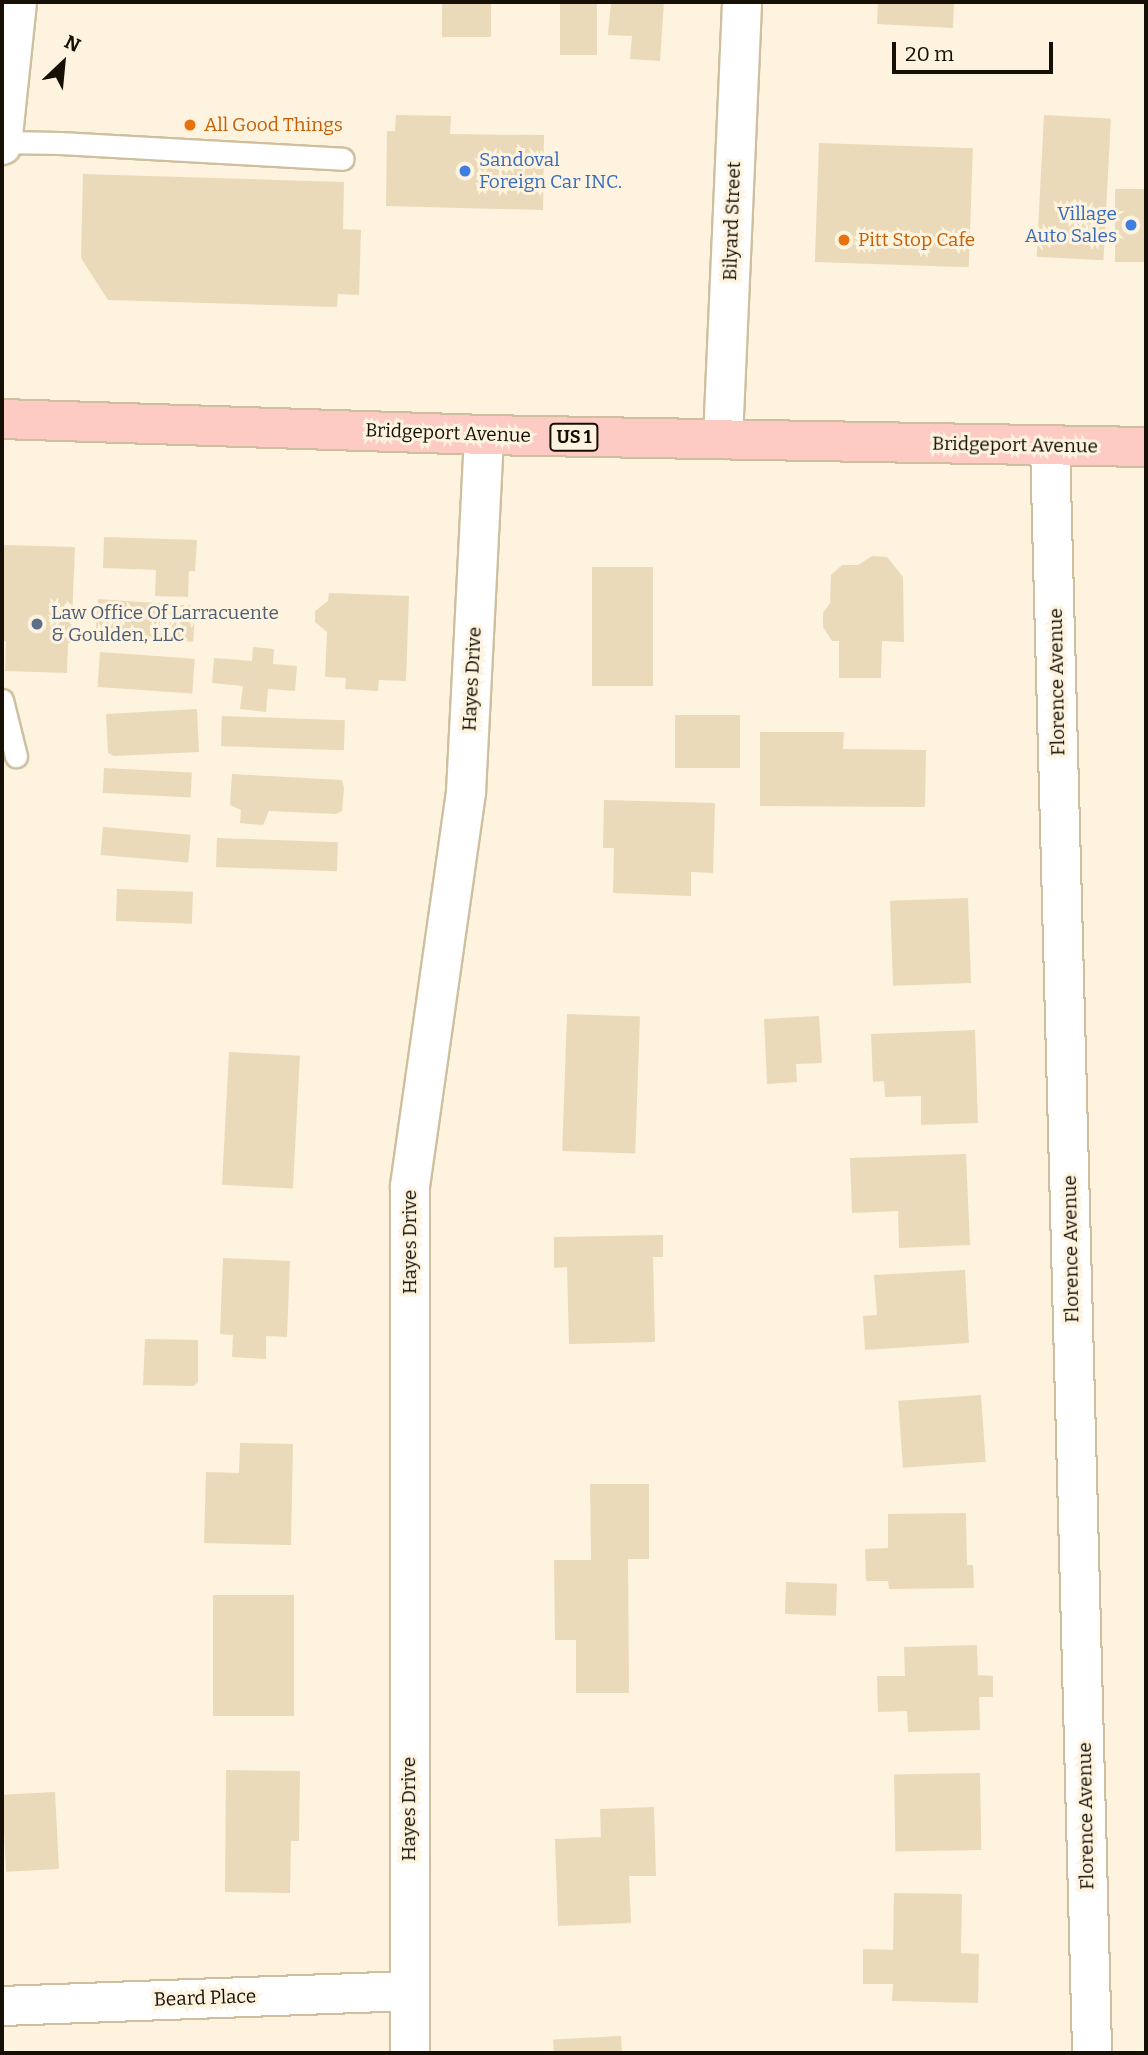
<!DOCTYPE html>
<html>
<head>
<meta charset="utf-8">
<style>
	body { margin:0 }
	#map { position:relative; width:1148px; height:2055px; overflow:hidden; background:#fdf3df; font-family:Bitter,serif }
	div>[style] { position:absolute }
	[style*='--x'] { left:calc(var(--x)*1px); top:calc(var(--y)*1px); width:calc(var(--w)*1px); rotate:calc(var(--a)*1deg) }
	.building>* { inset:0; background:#eadab9; transform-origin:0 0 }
	.roads { filter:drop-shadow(2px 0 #cfbf9f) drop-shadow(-2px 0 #cfbf9f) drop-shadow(0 2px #cfbf9f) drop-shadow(0 -2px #cfbf9f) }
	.service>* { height:21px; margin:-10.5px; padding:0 10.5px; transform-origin:10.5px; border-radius:10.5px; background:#fff }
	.minor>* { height:38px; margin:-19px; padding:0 19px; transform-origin:19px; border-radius:19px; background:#fff }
	.primary>* { height:38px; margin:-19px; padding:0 19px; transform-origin:19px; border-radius:19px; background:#fdcac4 }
	.dots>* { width:19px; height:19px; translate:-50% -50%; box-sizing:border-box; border:4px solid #fdf3df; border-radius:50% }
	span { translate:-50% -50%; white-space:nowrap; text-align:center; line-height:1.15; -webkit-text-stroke:6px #fdf3df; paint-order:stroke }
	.shield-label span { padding:2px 5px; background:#fdf3df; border:2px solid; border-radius:5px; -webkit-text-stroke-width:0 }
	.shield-label { font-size:18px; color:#150f05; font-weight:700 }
	.food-label { font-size:19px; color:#c56008 }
	.left { translate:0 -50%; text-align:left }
	.shop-label { font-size:19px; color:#366cbe }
	.right { translate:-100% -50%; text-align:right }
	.street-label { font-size:19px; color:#150f05 }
	.service-label { font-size:19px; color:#4e5e75 }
	.frame { position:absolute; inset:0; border:4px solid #150f05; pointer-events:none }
	.north { position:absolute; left:28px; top:28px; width:70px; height:70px; -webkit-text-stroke:5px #fdf3df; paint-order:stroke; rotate:26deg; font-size:19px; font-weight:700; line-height:28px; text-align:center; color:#150f05 }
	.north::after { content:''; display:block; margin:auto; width:24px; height:32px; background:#150f05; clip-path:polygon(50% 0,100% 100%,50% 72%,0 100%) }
	.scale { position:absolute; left:892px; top:42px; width:161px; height:32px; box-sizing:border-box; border:4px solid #150f05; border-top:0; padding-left:9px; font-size:21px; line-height:24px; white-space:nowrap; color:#150f05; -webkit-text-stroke:5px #fdf3df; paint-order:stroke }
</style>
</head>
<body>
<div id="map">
	<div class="building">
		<i style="left:442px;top:2px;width:49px;height:35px"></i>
		<i style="left:560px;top:2px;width:37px;height:53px"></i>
		<i style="clip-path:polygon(611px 2px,664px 2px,660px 61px,630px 59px,632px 36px,608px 35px)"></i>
		<i style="clip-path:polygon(878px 2px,954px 2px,953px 28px,877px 24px)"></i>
		<i style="clip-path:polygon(396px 115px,451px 116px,450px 134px,544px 135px,543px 210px,386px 206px,387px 131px,395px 131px)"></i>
		<i style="left:1044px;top:115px;width:67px;height:142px;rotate:3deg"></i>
		<i style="left:819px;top:143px;width:154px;height:119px;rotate:2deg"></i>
		<i style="clip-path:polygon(83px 174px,344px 182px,343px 229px,361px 230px,359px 295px,338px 294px,337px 307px,108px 300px,81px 258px)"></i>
		<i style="left:1115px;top:189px;width:31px;height:73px"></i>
		<i style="clip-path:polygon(104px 537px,197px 540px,195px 571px,189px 571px,188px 597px,155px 596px,156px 570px,103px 568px)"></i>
		<i style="clip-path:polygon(4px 545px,75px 547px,71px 643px,68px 643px,67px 673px,5px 671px,6px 641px,2px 641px)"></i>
		<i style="clip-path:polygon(872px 556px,887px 557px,903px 577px,904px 642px,882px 641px,881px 678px,839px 678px,839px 641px,832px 641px,823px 627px,823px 613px,830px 603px,831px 575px,842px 565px,858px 565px)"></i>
		<i style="left:592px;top:567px;width:61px;height:119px"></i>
		<i style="clip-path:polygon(329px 593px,409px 596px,406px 681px,379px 680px,378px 691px,345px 689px,346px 678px,325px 677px,327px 632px,315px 622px,315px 611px,328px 601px)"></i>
		<i style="left:98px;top:599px;width:98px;height:36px;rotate:4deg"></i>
		<i style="clip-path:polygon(253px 647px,274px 649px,273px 664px,297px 666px,295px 691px,268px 689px,266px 712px,240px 709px,243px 686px,212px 683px,214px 658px,252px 661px)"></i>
		<i style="left:100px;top:652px;width:95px;height:35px;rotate:4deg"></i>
		<i style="clip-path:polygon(197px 709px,199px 752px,114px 756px,108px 753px,106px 714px)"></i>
		<i style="left:740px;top:715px;width:53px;height:65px;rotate:90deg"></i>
		<i style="left:222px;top:716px;width:123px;height:30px;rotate:2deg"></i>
		<i style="clip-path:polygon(760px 732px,844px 732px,843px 749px,926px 750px,925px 807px,760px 806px)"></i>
		<i style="left:104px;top:768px;width:88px;height:25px;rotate:3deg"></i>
		<i style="clip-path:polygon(232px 774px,342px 780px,344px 788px,342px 811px,336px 814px,269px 811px,263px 825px,240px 823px,241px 810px,230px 805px)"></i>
		<i style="clip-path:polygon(604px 800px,715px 803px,713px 873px,691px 872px,691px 896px,613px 893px,614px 848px,603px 848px)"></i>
		<i style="left:103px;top:827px;width:88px;height:28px;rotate:5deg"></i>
		<i style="left:217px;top:838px;width:121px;height:29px;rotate:2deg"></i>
		<i style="left:117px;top:889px;width:76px;height:32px;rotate:2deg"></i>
		<i style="left:968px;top:898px;width:85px;height:78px;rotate:88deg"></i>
		<i style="left:567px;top:1014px;width:73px;height:137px;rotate:2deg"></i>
		<i style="clip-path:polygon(819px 1016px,822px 1063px,796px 1064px,797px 1082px,767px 1084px,764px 1019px)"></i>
		<i style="clip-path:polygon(975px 1030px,978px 1123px,921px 1125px,921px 1096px,885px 1097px,884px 1081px,873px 1082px,871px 1034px)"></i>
		<i style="left:229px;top:1052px;width:71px;height:133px;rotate:3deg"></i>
		<i style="clip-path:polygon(966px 1154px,970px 1245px,899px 1248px,898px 1211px,852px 1213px,850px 1158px)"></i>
		<i style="clip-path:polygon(663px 1235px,663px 1257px,653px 1257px,655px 1342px,569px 1344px,567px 1267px,554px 1268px,554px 1237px)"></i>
		<i style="clip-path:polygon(223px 1258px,290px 1261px,287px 1337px,266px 1336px,266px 1359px,232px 1357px,233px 1335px,220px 1334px)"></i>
		<i style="clip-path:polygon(965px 1270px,969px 1343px,865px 1350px,863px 1316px,877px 1315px,874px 1275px)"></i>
		<i style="clip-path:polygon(145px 1339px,198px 1340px,198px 1382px,194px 1386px,143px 1385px)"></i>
		<i style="left:981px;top:1395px;width:67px;height:83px;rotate:86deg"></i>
		<i style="clip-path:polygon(240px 1443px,293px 1444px,291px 1545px,204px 1543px,206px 1472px,239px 1473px)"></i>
		<i style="clip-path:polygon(590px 1484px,649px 1484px,649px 1559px,628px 1559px,629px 1693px,576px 1693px,576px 1640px,555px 1640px,554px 1560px,591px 1560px)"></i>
		<i style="clip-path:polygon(966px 1513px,967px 1565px,973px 1565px,974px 1588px,889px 1589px,888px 1581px,866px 1581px,865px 1549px,888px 1548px,888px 1514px)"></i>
		<i style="left:786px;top:1582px;width:51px;height:32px;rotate:2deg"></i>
		<i style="left:213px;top:1595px;width:81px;height:121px"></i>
		<i style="clip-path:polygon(977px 1645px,978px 1675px,993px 1676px,993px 1697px,979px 1697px,980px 1730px,908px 1732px,907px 1711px,878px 1712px,877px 1676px,905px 1676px,904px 1647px)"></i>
		<i style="clip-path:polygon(226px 1770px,300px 1771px,299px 1841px,291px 1841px,290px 1893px,225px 1892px)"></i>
		<i style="left:980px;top:1773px;width:77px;height:86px;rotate:89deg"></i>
		<i style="left:55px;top:1792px;width:77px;height:53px;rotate:87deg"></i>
		<i style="clip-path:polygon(654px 1807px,656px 1876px,629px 1876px,631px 1923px,558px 1926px,555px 1839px,601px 1837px,600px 1809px)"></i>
		<i style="clip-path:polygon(894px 1893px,962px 1894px,961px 1953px,979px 1954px,978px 2003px,892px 2001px,893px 1984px,863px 1984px,863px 1949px,893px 1950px)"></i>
		<i style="left:621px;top:2036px;width:17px;height:68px;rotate:87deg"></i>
	</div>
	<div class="roads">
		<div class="service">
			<i style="--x:2;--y:142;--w:58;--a:1"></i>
			<i style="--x:60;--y:143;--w:283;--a:3.2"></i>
			<i style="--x:2;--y:700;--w:58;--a:76"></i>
		</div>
		<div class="minor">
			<i style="--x:2;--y:145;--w:144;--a:-84"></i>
			<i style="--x:723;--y:439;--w:437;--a:-87.5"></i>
			<i style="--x:1050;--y:445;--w:1609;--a:88.5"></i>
			<i style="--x:2;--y:2006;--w:407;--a:-2.1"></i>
			<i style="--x:410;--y:2053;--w:867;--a:-90"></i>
			<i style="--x:410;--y:1186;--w:398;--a:-81.9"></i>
			<i style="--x:466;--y:792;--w:357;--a:-87.1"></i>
		</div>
		<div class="primary">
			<i style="--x:2;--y:419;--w:482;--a:1.9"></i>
			<i style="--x:484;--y:435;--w:662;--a:1.04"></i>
		</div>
	</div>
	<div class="dots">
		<i style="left:190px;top:125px;background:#e8710a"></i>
		<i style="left:465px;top:171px;background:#3f7fe0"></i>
		<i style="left:1131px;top:225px;background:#3f7fe0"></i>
		<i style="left:844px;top:240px;background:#e8710a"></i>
		<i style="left:37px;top:624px;background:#5c6f8a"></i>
	</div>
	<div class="shield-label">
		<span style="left:574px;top:437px">US 1</span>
	</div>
	<div class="food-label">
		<span class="left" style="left:204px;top:125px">All Good Things</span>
		<span class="left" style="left:858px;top:240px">Pitt Stop Cafe</span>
	</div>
	<div class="shop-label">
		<span class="left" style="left:479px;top:171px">Sandoval<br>Foreign Car INC.</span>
		<span class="right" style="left:1117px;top:225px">Village<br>Auto Sales</span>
	</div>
	<div class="street-label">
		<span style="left:732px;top:221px;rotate:-88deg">Bilyard Street</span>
		<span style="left:448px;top:433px;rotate:2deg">Bridgeport Avenue</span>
		<span style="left:1015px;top:445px;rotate:1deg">Bridgeport Avenue</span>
		<span style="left:472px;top:679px;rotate:-87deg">Hayes Drive</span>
		<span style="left:1057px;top:682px;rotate:-91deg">Florence Avenue</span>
		<span style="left:410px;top:1242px;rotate:-90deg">Hayes Drive</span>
		<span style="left:1071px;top:1249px;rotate:-91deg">Florence Avenue</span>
		<span style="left:409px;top:1809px;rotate:-90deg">Hayes Drive</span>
		<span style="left:1086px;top:1816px;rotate:-91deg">Florence Avenue</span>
		<span style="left:205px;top:1998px;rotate:-2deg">Beard Place</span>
	</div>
	<div class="service-label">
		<span class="left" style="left:51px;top:624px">Law Office Of Larracuente<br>&amp; Goulden, LLC</span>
	</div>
	<div class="frame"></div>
	<div class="north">N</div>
	<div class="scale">20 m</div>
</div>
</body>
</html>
